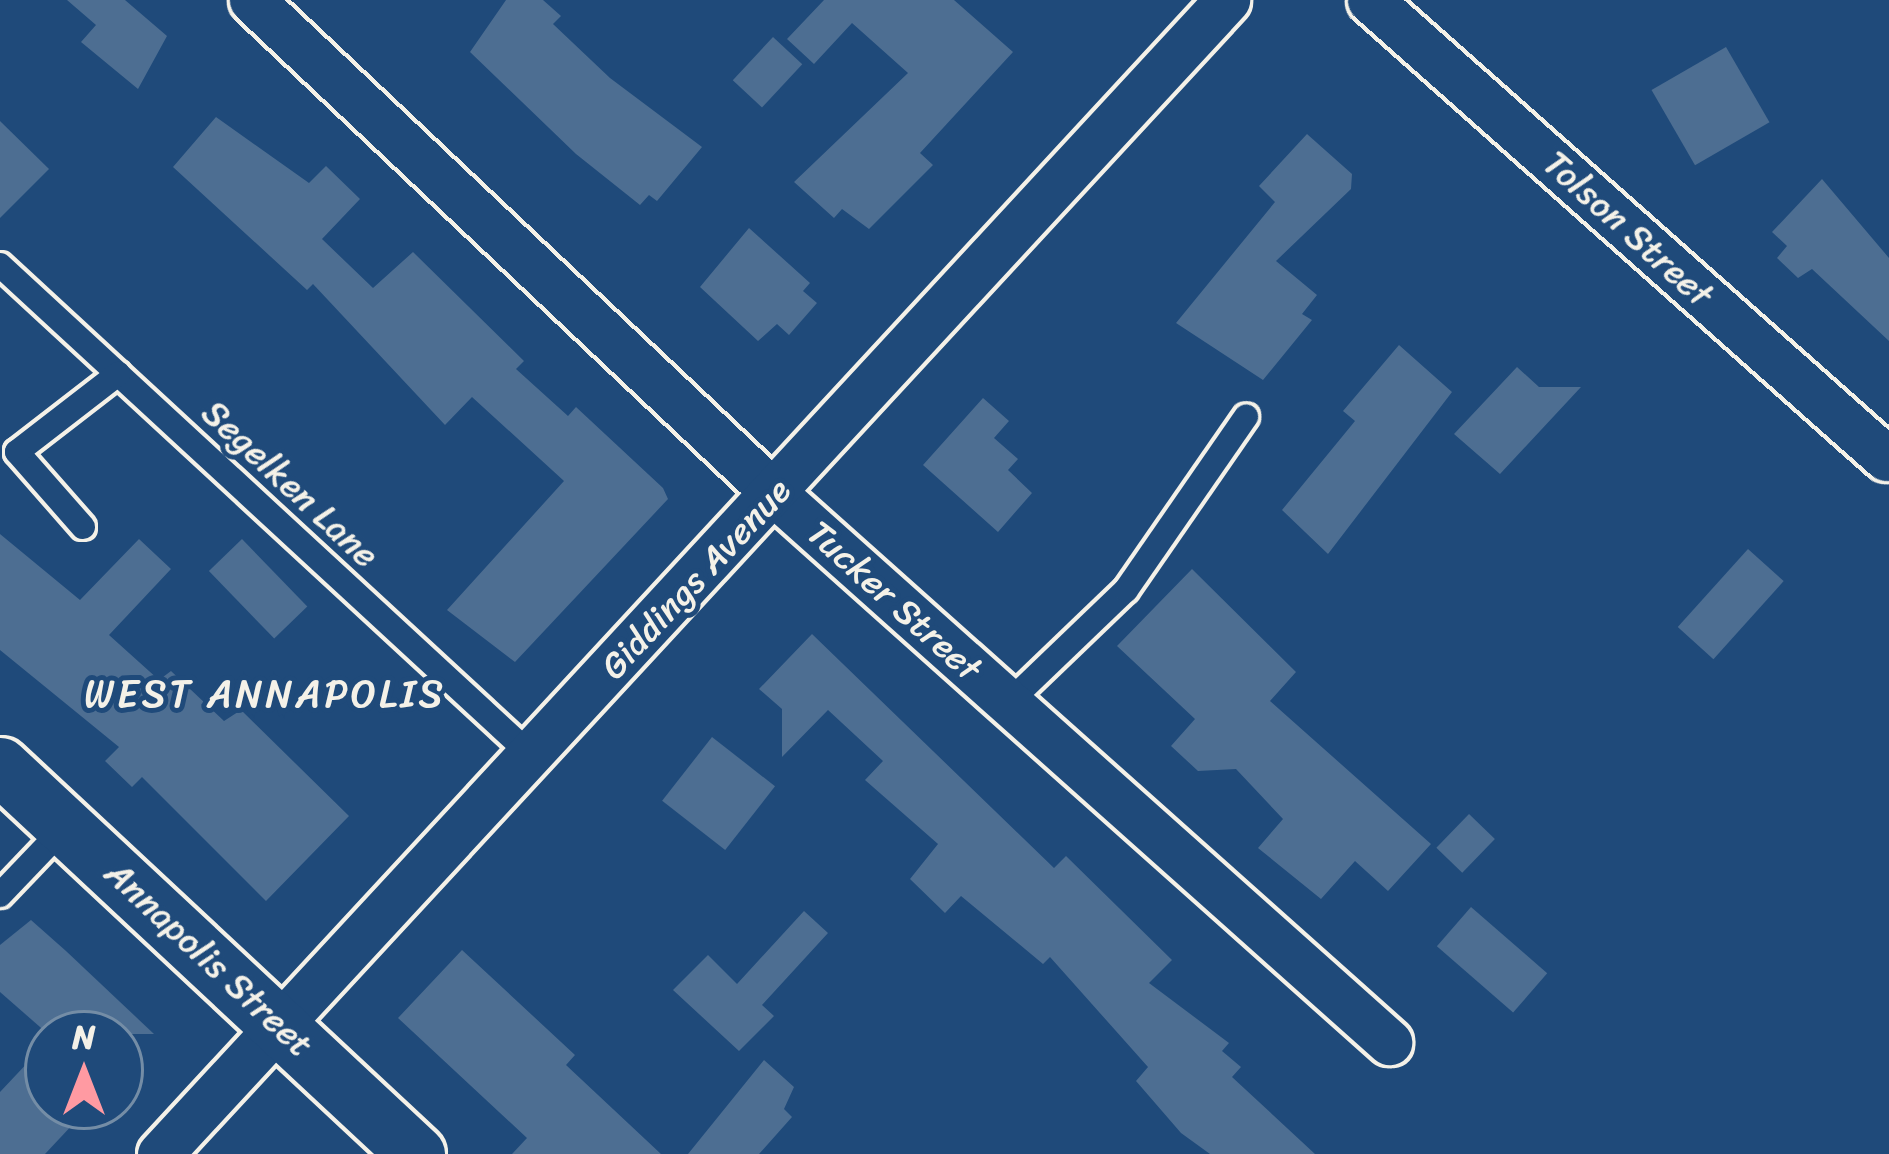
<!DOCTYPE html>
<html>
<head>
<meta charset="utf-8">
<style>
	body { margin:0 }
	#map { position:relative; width:1889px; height:1154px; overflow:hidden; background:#1f4a7a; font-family:Sriracha,sans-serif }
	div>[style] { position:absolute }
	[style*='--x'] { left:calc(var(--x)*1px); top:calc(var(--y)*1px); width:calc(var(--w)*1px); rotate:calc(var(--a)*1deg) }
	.building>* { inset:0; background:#4d6e92; transform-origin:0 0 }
	.roads { filter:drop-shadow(3px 0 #f4f1e8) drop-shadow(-3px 0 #f4f1e8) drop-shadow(0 3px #f4f1e8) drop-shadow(0 -3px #f4f1e8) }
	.service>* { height:24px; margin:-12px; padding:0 12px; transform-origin:12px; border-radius:12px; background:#1f4a7a }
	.minor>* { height:45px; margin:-22.5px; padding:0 22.5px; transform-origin:22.5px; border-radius:22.5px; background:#1f4a7a }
	.tertiary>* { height:57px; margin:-28.5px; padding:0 28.5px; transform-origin:28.5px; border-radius:28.5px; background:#1f4a7a }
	span { translate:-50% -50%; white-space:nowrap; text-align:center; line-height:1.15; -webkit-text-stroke:10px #1f4a7a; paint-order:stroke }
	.street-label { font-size:36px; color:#f4f1e8 }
	.neighbourhood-label { font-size:39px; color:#f4f1e8; letter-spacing:3px }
	.north { position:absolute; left:24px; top:1010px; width:120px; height:120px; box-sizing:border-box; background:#1f4a7a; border:3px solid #748da6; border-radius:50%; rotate:0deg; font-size:33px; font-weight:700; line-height:48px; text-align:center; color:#f4f1e8 }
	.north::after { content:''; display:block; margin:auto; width:42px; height:54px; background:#ff9aa2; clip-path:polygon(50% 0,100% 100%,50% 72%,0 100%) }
</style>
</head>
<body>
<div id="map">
	<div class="building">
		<i style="clip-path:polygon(67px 0,125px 0,167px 36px,138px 89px,81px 42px,96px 25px)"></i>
		<i style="clip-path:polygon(506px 0,543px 0,561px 16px,553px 24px,610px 78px,702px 147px,657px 201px,649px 195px,640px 205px,576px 154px,470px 52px)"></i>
		<i style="clip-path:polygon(824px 0,954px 0,1013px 52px,920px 153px,933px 165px,869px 229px,842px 209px,834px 218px,794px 182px,908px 73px,852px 23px,814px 64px,787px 39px)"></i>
		<i style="left:773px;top:37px;width:40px;height:59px;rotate:43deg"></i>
		<i style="left:1726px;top:47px;width:87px;height:86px;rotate:60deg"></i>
		<i style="clip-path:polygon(216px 117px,309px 183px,326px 166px,360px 199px,322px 239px,373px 288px,413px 252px,524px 361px,516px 369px,568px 416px,576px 407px,663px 488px,668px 499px,515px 662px,447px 610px,564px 481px,472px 397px,445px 425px,313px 284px,307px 290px,173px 167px)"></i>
		<i style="clip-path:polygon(0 121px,49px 169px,0 218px)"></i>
		<i style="clip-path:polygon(1307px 134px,1352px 174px,1351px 189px,1276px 261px,1317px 295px,1302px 314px,1312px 320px,1263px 380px,1176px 323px,1275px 202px,1259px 186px)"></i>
		<i style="clip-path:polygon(1822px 179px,1889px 258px,1889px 341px,1812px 269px,1798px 278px,1777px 258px,1787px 246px,1772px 232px)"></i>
		<i style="clip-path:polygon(749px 228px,810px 283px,803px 291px,817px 303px,789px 335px,777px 324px,758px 341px,700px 287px)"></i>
		<i style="clip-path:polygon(1399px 345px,1452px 392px,1328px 554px,1282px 510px,1355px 421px,1343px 411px)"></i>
		<i style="clip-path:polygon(1517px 367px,1539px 387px,1581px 387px,1500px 474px,1454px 434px)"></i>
		<i style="clip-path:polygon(983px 398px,1009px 421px,994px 438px,1018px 459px,1008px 470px,1032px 493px,998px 532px,923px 465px)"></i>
		<i style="clip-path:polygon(0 534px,80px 600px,139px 539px,171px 569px,109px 635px,159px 680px,171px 671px,224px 721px,241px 710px,349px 816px,266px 901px,142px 777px,132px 787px,105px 761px,119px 747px,0 650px)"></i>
		<i style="left:242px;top:539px;width:94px;height:46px;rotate:46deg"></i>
		<i style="left:1748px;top:549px;width:48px;height:105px;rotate:42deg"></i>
		<i style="clip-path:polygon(1192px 569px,1296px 672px,1270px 701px,1431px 844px,1388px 891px,1355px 861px,1321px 899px,1258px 848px,1283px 819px,1236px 769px,1198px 771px,1171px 746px,1195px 719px,1117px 646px)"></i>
		<i style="clip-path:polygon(812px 634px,1054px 868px,1066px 856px,1172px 960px,1149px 983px,1229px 1043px,1222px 1051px,1241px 1067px,1232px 1077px,1315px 1154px,1210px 1154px,1181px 1133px,1136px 1081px,1148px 1067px,1050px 957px,1043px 964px,961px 896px,945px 913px,910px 879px,938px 844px,865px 780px,883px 761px,828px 710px,782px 757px,782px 709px,759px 689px)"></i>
		<i style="left:712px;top:737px;width:80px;height:81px;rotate:38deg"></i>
		<i style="left:1469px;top:814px;width:36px;height:47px;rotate:44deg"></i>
		<i style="left:1471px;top:907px;width:101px;height:52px;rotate:41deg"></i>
		<i style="clip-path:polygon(804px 911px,828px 933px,762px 1005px,774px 1016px,739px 1051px,673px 990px,708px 955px,737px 984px)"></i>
		<i style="clip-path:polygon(31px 920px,66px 951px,154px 1034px,48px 1034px,0 992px,0 945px)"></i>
		<i style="clip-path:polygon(462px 950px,575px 1055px,566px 1065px,661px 1154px,512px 1154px,527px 1138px,398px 1018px)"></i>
		<i style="clip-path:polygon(48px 1041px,48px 1106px,90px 1106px,45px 1154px,0 1154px,0 1092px)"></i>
		<i style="clip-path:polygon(764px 1060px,794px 1087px,784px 1109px,792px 1117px,759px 1154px,688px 1154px)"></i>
	</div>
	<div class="roads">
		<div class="service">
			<i style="--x:0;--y:265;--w:723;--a:42.7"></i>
			<i style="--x:83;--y:527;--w:100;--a:-131.3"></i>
			<i style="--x:17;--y:452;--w:128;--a:-37.7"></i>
			<i style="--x:1008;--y:703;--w:163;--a:-43.8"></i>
			<i style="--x:1126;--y:590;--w:211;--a:-55.3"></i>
			<i style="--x:0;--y:895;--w:95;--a:-46.3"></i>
		</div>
		<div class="minor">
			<i style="--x:252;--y:0;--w:721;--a:43.37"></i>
			<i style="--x:776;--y:495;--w:822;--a:41.74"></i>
			<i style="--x:1370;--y:0;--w:690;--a:41.59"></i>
			<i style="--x:160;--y:1154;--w:1572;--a:-47.24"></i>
		</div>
		<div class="tertiary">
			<i style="--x:0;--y:766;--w:569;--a:43.01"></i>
		</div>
	</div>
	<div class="street-label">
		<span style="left:1628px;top:229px;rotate:42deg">Tolson Street</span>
		<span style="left:290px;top:484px;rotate:43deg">Segelken Lane</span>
		<span style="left:696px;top:579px;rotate:-47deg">Giddings Avenue</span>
		<span style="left:894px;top:601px;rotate:42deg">Tucker Street</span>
		<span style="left:209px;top:959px;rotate:43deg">Annapolis Street</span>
	</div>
	<div class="neighbourhood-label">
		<span style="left:265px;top:694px">WEST ANNAPOLIS</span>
	</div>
	<div class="north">N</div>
</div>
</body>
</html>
